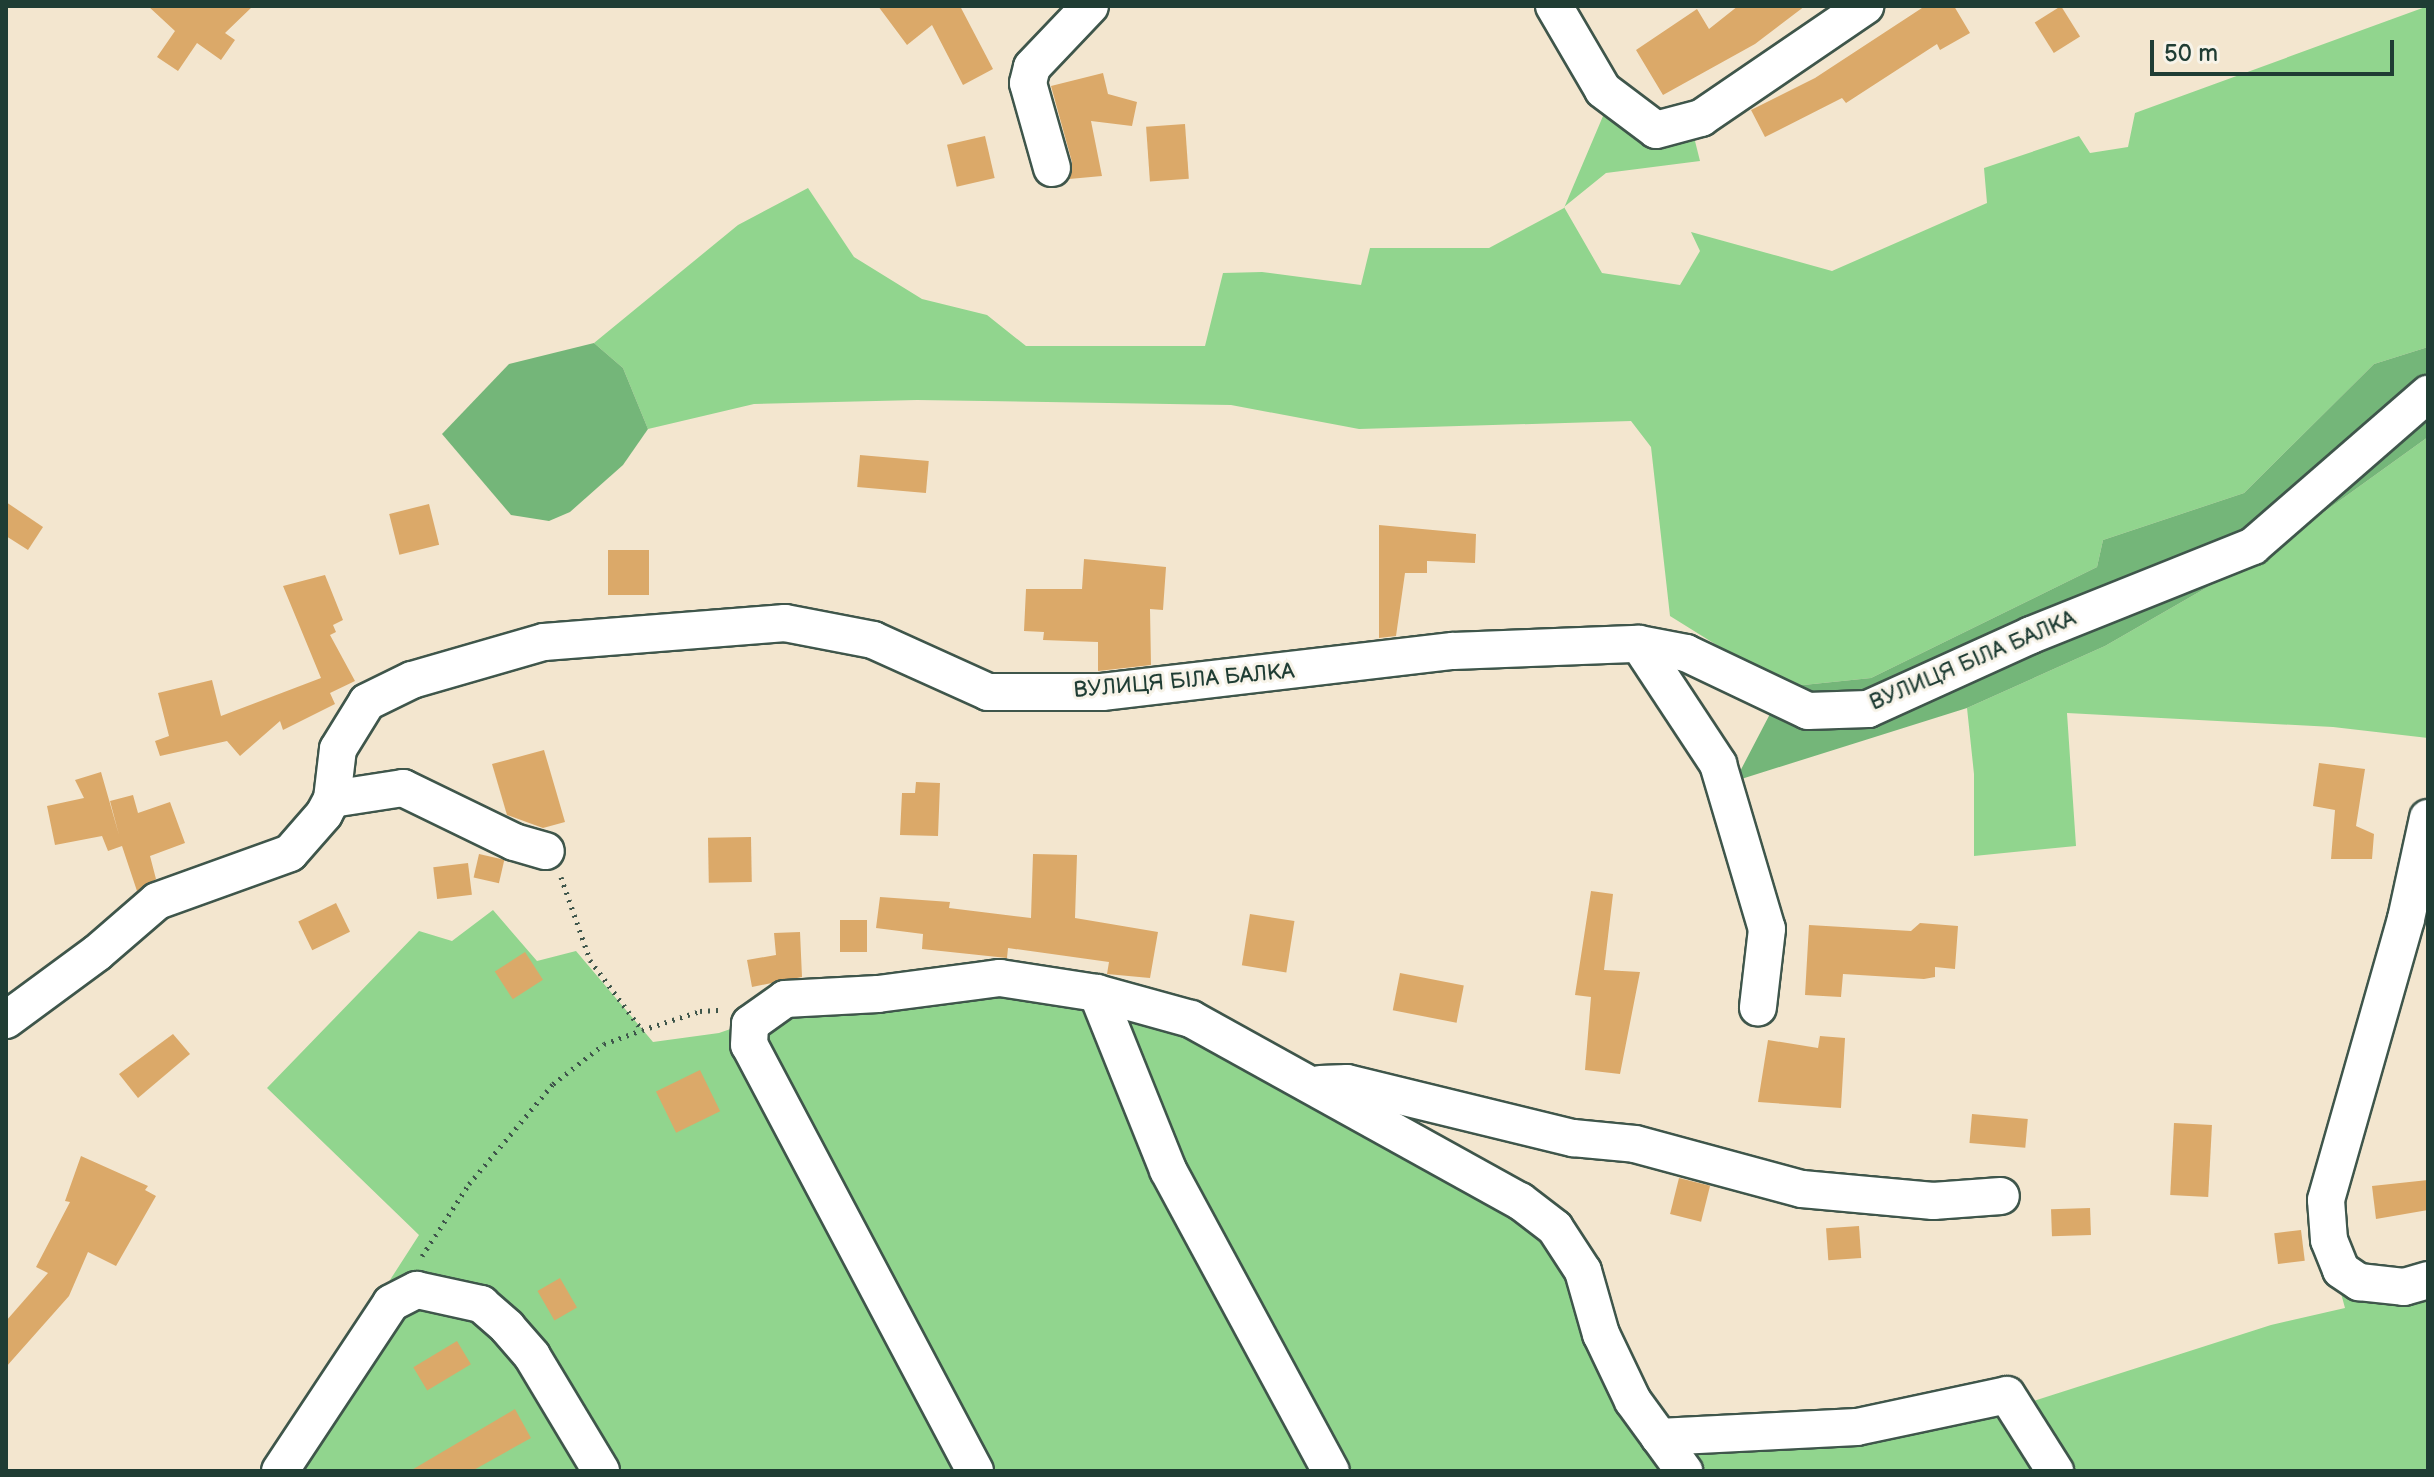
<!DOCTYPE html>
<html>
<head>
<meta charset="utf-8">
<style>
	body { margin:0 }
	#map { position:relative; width:2434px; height:1477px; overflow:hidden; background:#f3e6cf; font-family:"Balsamiq Sans",sans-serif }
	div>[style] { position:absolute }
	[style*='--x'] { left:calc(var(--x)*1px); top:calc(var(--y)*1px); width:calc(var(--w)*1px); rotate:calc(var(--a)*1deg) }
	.green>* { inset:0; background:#91d58e }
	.forest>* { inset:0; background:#74b679 }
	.building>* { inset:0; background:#dba969; transform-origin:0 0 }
	.path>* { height:5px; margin-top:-2.5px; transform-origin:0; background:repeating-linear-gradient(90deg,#3f564b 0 2px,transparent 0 8px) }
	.roads { filter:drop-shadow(2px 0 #3f564b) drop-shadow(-2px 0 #3f564b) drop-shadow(0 2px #3f564b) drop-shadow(0 -2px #3f564b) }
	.minor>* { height:36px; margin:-18px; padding:0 18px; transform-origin:18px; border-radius:18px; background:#fff }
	span { translate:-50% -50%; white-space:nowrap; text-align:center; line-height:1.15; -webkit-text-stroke:6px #f7f3e8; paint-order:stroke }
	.street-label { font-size:22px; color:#1f3d34 }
	.frame { position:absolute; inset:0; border:8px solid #1f3d34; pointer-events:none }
	.scale { position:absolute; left:2150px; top:40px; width:244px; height:36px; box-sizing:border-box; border:4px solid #1f3d34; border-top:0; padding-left:10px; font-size:24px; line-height:28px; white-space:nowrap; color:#1f3d34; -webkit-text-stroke:6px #f7f3e8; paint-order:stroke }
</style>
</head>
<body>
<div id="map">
	<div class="green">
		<i style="clip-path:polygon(2428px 6px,2428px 347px,2374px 364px,2244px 493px,2103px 540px,2097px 567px,1871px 678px,1784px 687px,1670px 616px,1651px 447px,1631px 421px,1359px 429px,1231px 405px,917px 400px,754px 404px,648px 429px,623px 368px,594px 343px,738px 225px,808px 188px,854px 257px,922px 299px,987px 315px,1026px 346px,1205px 346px,1223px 273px,1262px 272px,1361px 285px,1370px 248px,1489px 248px,1564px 208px,1606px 109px,1631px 135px,1694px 137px,1700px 161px,1606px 173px,1564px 207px,1602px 273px,1680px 285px,1700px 251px,1691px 232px,1832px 271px,1987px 203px,1984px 168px,2079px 136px,2090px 153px,2128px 147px,2135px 113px)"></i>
		<i style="clip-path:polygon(2428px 437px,2428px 738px,2333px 727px,2067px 713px,2076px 846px,1974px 856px,1974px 774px,1967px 708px,2105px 646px,2267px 553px)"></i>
		<i style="clip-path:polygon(493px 910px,537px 961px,576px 951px,653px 1042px,719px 1033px,776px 1013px,1012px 989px,1158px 1014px,1554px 1236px,1656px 1442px,2024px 1404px,2271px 1325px,2345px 1308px,2339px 1286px,2428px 1268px,2428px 1471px,267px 1471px,419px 1235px,267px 1088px,419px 931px,452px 941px)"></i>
	</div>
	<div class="forest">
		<i style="clip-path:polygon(594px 343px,623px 368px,648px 429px,623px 465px,570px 512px,549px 521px,511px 515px,442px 434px,509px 364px)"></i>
		<i style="clip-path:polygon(2428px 347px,2428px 437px,2267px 553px,2105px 646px,1967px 708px,1735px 781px,1784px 687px,1871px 678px,2097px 567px,2103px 540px,2244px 493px,2374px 364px)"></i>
	</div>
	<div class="building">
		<i style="clip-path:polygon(148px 6px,253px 6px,225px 33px,235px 40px,221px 60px,197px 43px,178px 71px,157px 57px,175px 31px)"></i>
		<i style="clip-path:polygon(878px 6px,960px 6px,993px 69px,963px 85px,932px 25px,907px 45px)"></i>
		<i style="clip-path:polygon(1738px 6px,1805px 6px,1755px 44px,1663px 95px,1636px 50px,1697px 9px,1709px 29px)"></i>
		<i style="clip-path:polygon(1925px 6px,1954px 6px,1970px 33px,1940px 50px,1937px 44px,1846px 103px,1842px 98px,1765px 137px,1751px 110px,1815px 78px)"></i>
		<i style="left:2061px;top:6px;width:36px;height:31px;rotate:58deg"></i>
		<i style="clip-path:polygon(1103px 73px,1108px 94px,1137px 102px,1132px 126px,1091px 121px,1102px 176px,1069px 179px,1072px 162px,1051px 86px)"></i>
		<i style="left:1185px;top:124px;width:55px;height:39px;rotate:86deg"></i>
		<i style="left:985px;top:136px;width:43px;height:39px;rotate:77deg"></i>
		<i style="left:860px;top:455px;width:69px;height:32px;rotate:5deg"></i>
		<i style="clip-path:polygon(6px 502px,43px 527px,28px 550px,6px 536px)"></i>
		<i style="left:429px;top:504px;width:42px;height:41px;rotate:76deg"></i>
		<i style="clip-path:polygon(1379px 525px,1476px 534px,1475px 563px,1427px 561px,1427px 573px,1405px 573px,1396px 636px,1379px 638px)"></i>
		<i style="left:608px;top:550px;width:41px;height:45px"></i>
		<i style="clip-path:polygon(1084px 559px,1166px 567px,1163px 610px,1150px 609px,1151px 665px,1098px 671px,1098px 642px,1043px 640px,1044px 632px,1024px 631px,1026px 589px,1082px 589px)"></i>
		<i style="clip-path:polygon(325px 575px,343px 620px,333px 625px,336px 632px,330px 635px,355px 681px,330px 693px,335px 704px,283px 730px,280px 721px,240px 756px,227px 741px,160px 756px,155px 741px,169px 736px,158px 693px,212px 680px,221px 716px,321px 678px,283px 586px)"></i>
		<i style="clip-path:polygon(544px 750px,565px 822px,543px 828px,507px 815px,492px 764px)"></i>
		<i style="clip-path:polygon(2319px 763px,2365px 769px,2356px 826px,2374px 834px,2372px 859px,2331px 859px,2335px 810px,2313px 806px)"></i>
		<i style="clip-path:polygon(101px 772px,119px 835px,110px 801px,133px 795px,138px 813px,170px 802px,185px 843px,150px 856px,156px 879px,137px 891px,122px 846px,108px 851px,102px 836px,55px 845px,47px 806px,84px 798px,75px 780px)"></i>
		<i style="clip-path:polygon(916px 782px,940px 783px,938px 836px,900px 835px,902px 793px,915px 793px)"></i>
		<i style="left:751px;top:837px;width:45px;height:43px;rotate:89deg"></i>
		<i style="left:479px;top:854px;width:26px;height:24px;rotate:13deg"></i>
		<i style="clip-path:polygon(1033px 854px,1077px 855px,1075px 918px,1158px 932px,1150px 978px,1107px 974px,1109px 962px,1008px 948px,1007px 958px,922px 949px,923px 934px,876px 928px,880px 897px,950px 902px,949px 908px,1031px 918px)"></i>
		<i style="left:468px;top:863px;width:32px;height:35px;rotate:83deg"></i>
		<i style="clip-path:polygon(1591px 891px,1613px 894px,1604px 970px,1640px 972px,1620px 1074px,1585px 1070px,1591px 997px,1575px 995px)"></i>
		<i style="left:336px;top:903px;width:32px;height:42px;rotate:64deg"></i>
		<i style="left:1250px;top:914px;width:45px;height:52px;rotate:9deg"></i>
		<i style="left:840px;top:920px;width:27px;height:32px"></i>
		<i style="clip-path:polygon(1920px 923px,1958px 926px,1955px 969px,1935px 967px,1935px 977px,1924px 979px,1843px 974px,1841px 997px,1805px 995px,1809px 925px,1911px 931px)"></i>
		<i style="clip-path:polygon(800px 932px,802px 977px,752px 987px,747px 960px,776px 955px,774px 933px)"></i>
		<i style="left:525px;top:952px;width:33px;height:36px;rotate:57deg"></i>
		<i style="left:1400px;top:973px;width:65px;height:38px;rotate:11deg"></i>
		<i style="clip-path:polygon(173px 1034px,190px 1054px,138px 1098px,119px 1074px)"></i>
		<i style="clip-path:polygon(1820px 1036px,1845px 1038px,1841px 1108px,1758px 1102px,1768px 1040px,1818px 1048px)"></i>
		<i style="left:700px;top:1070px;width:46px;height:49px;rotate:64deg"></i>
		<i style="left:1972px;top:1114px;width:56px;height:29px;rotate:5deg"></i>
		<i style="left:2174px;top:1123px;width:38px;height:72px;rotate:3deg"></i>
		<i style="clip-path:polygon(81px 1156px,148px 1186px,145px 1190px,156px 1196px,116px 1266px,88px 1252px,69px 1296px,6px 1367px,6px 1321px,48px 1273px,36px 1267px,70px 1202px,65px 1201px)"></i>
		<i style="left:1679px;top:1178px;width:32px;height:37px;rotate:14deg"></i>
		<i style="clip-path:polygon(2428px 1180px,2428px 1210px,2376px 1219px,2372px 1186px)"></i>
		<i style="left:2090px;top:1208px;width:27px;height:39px;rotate:88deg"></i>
		<i style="left:1859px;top:1226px;width:32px;height:33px;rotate:86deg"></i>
		<i style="left:2301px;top:1230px;width:31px;height:27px;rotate:83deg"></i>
		<i style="left:560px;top:1278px;width:34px;height:26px;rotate:60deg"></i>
		<i style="left:457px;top:1341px;width:27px;height:51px;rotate:59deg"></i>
		<i style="clip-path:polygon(515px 1409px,531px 1438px,472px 1471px,410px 1471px)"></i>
	</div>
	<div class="path">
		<i style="--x:561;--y:877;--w:88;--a:70.7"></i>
		<i style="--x:590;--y:960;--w:87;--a:53.4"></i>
		<i style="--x:642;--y:1030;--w:61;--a:-18.1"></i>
		<i style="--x:700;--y:1011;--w:22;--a:-3"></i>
		<i style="--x:422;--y:1256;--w:86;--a:-56.9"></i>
		<i style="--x:469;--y:1184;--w:131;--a:-50"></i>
		<i style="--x:553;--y:1084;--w:65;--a:-38.1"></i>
		<i style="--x:604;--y:1044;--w:40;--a:-20.2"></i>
	</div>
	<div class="roads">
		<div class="minor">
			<i style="--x:1554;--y:6;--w:97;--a:59.7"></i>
			<i style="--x:1603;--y:90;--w:66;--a:37"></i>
			<i style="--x:1656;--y:130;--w:47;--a:-14.9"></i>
			<i style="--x:1701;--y:118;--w:199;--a:-34.3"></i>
			<i style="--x:1052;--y:168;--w:88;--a:-105.8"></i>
			<i style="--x:1028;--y:83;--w:16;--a:-76"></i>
			<i style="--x:1032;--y:67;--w:84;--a:-46.4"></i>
			<i style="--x:1639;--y:644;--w:144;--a:56.6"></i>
			<i style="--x:1718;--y:764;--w:172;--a:73.5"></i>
			<i style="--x:1767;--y:929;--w:79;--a:96.6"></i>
			<i style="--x:332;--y:799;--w:72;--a:-8.8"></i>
			<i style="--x:403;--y:788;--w:123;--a:25.9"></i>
			<i style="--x:514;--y:842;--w:33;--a:16"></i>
			<i style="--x:2428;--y:818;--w:103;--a:102.3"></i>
			<i style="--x:2406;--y:919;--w:292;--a:105.9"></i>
			<i style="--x:2326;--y:1200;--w:40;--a:85.7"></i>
			<i style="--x:2329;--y:1240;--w:32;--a:68"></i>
			<i style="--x:2341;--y:1270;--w:22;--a:34"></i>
			<i style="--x:2359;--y:1282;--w:45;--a:6.3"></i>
			<i style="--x:2404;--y:1287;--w:25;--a:-16"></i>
			<i style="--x:1097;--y:993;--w:191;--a:68.1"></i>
			<i style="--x:1168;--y:1170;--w:342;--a:61.6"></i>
			<i style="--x:6;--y:1020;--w:113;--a:-36.4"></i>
			<i style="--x:97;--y:953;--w:79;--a:-40.9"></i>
			<i style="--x:157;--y:901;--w:141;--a:-19.8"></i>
			<i style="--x:290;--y:853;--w:52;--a:-48.9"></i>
			<i style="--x:324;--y:814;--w:17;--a:-62"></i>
			<i style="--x:332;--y:799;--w:50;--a:-83.2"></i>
			<i style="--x:338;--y:749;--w:55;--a:-58.3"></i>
			<i style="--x:367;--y:702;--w:50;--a:-26.1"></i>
			<i style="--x:412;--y:680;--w:137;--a:-16.1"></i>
			<i style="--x:544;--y:642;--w:242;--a:-4.5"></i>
			<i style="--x:785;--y:623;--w:90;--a:10.9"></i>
			<i style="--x:873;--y:640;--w:126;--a:24.3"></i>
			<i style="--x:988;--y:692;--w:114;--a:0"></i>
			<i style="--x:1102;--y:692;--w:353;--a:-6.7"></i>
			<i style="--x:1453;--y:651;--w:186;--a:-2.2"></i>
			<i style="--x:1639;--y:644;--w:48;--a:10.8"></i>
			<i style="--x:1686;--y:653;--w:135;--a:25.4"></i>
			<i style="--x:1808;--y:711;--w:60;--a:-1.9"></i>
			<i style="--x:1868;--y:709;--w:179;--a:-24.4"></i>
			<i style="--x:2031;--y:635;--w:239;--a:-21.8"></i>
			<i style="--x:2253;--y:546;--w:232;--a:-41"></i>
			<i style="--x:1320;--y:1084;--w:27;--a:-2"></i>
			<i style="--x:1347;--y:1083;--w:233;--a:13.7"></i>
			<i style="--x:1573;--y:1138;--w:62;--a:5.5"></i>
			<i style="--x:1635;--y:1144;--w:173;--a:15.1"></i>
			<i style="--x:1802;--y:1189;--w:132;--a:5.2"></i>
			<i style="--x:1933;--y:1201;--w:68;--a:-4.2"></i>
			<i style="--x:1659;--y:1437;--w:198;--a:-2.9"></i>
			<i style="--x:1857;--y:1427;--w:153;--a:-12"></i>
			<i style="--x:2007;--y:1395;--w:90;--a:57.7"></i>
			<i style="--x:280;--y:1471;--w:201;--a:-56.5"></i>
			<i style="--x:391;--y:1303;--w:29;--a:-27"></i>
			<i style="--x:417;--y:1290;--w:66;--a:12.3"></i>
			<i style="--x:481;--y:1304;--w:35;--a:41"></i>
			<i style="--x:507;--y:1327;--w:38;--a:49"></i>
			<i style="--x:532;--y:1356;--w:134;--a:59"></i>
			<i style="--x:975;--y:1471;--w:482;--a:-117.9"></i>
			<i style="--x:749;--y:1045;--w:21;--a:-87"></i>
			<i style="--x:750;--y:1024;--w:43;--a:-35.5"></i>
			<i style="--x:785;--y:999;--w:93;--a:-3.1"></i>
			<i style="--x:878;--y:994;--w:123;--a:-7.5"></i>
			<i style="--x:1000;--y:978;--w:98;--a:8.8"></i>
			<i style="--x:1097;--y:993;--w:98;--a:15.5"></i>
			<i style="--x:1191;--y:1019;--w:376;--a:29"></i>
			<i style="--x:1520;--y:1201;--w:44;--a:37.6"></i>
			<i style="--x:1555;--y:1228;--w:51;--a:56.9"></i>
			<i style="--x:1583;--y:1271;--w:66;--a:74.1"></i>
			<i style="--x:1601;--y:1334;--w:74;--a:64.5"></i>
			<i style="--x:1633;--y:1401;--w:87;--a:53.9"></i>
		</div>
	</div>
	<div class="street-label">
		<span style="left:1973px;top:661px;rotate:-23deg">ВУЛИЦЯ БІЛА БАЛКА</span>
		<span style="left:1184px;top:681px;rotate:-5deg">ВУЛИЦЯ БІЛА БАЛКА</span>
	</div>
	<div class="frame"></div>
	<div class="scale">50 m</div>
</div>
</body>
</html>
